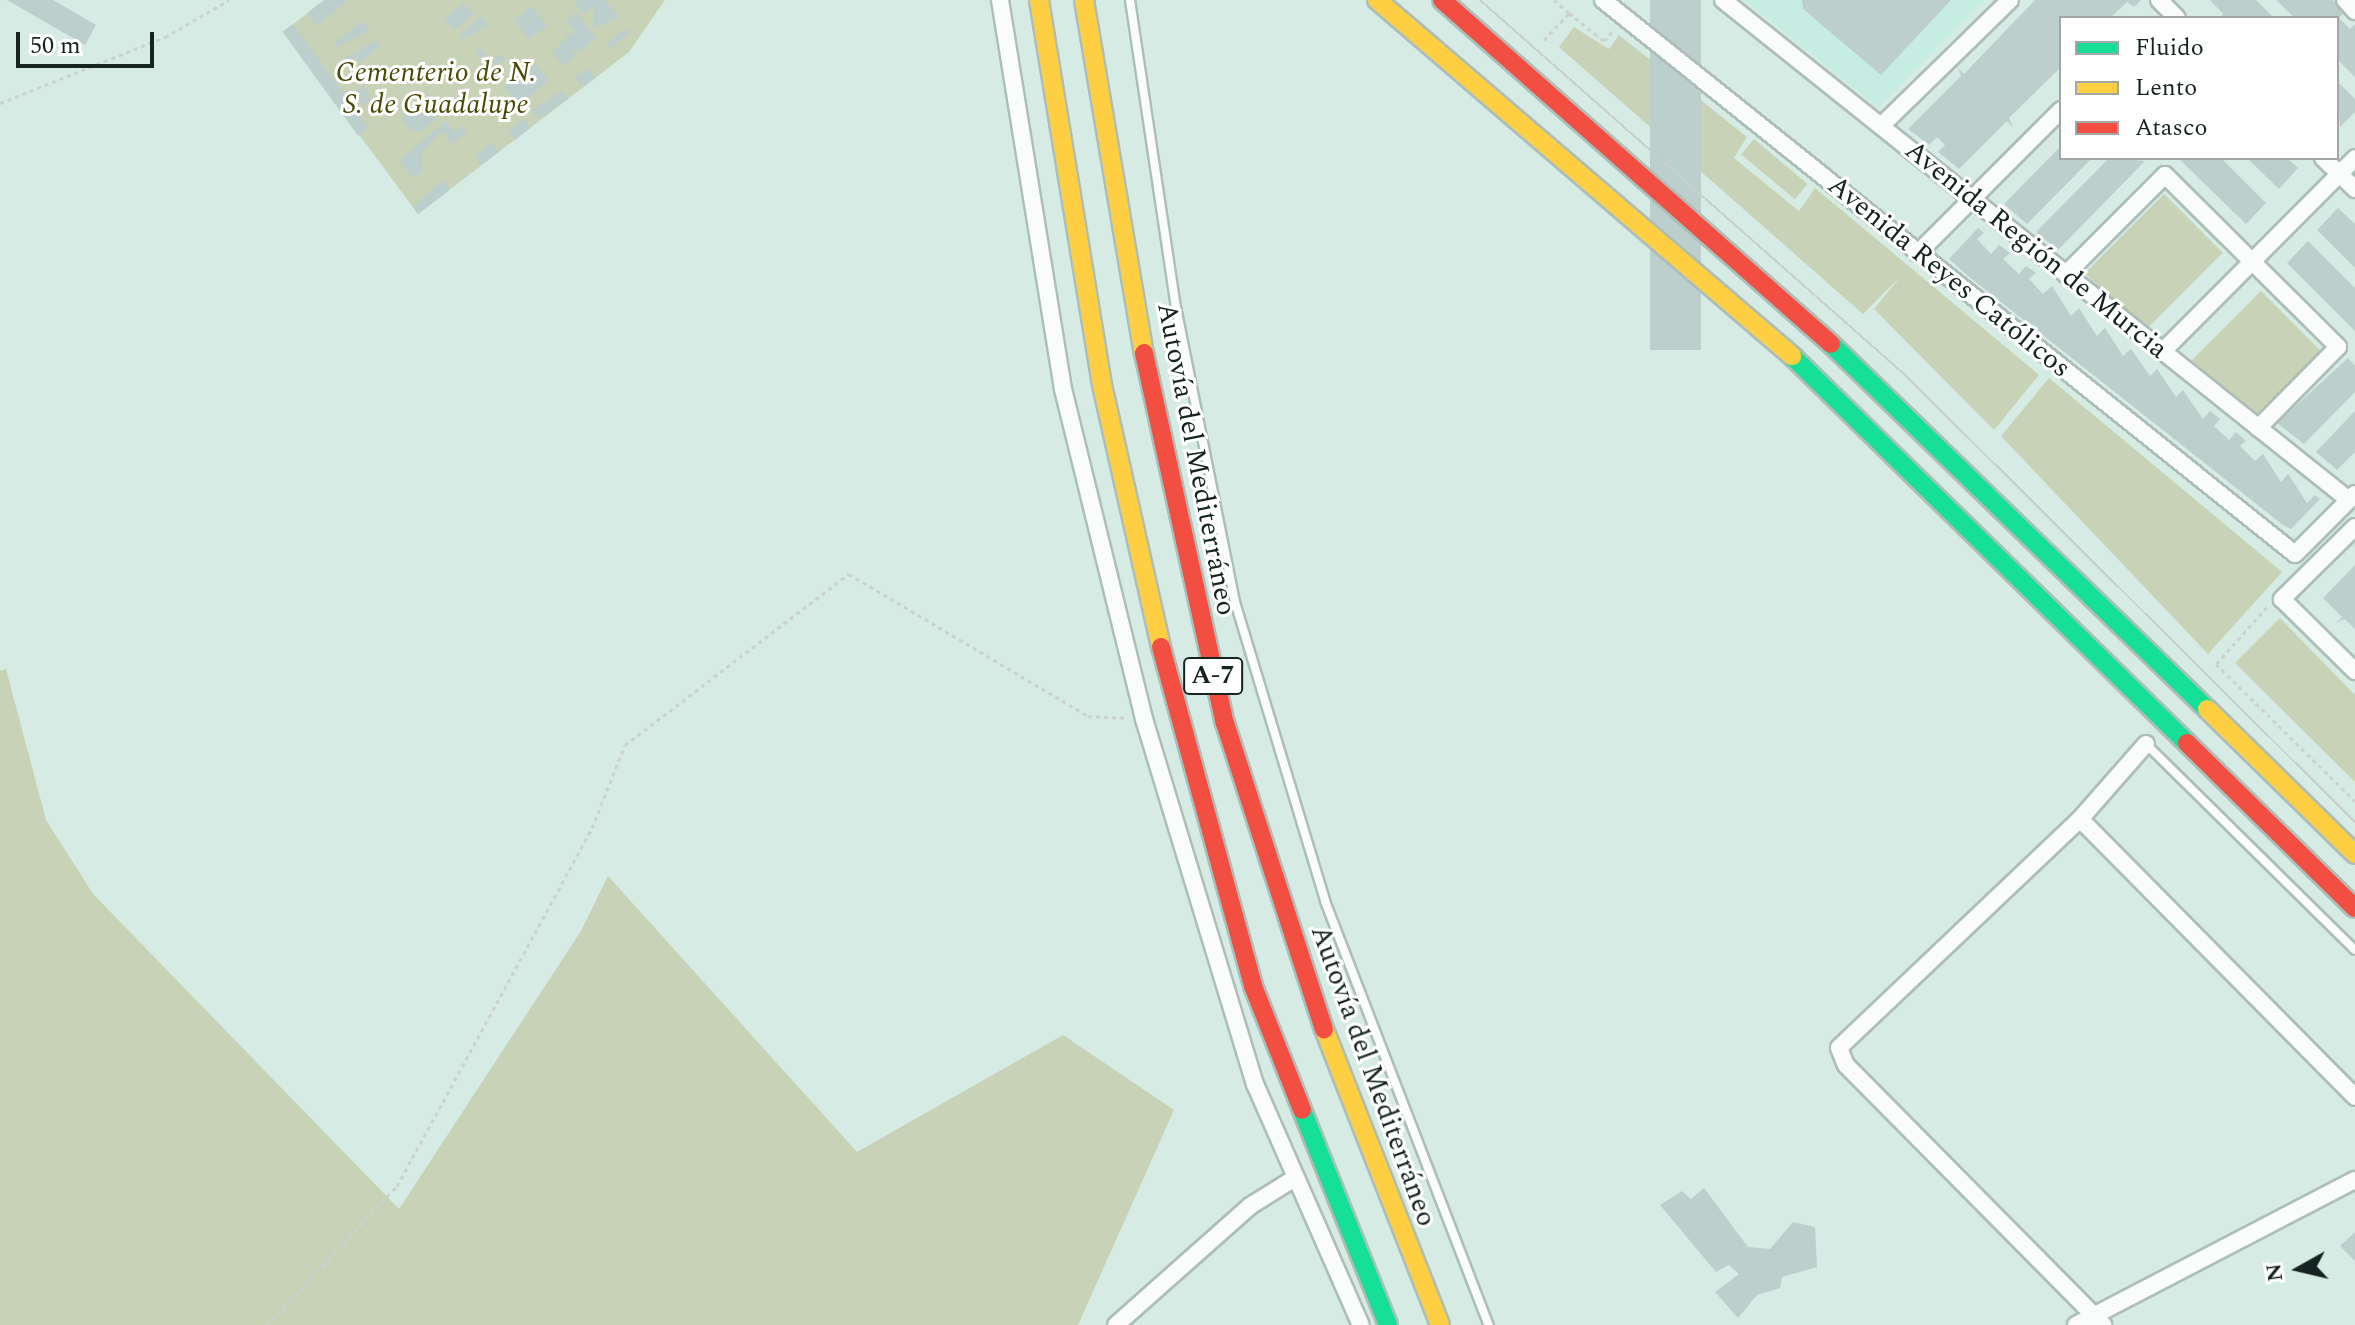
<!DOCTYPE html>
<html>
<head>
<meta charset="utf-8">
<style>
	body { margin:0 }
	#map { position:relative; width:2355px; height:1325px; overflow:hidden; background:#d5ebe4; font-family:Spectral,serif }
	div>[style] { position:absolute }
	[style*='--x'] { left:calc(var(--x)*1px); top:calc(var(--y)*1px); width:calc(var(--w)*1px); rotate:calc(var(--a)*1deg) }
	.built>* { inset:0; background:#c7ede2 }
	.green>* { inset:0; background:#c7d2b6; transform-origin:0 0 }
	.building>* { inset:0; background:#bdcfcd; transform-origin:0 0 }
	.path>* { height:3px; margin-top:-1.5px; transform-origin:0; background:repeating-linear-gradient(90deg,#ccd2d0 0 4px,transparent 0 8px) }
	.roads { filter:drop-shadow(2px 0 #adbeb9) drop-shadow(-2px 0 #adbeb9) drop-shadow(0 2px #adbeb9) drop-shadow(0 -2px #adbeb9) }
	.lane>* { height:8px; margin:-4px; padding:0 4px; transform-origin:4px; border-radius:4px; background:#f9fcfb }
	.street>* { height:16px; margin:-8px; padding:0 8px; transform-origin:8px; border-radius:8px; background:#f9fcfb }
	.fast>* { height:18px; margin:-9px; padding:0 9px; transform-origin:9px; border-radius:9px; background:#16e098 }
	.slow>* { height:18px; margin:-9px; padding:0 9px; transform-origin:9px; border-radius:9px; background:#ffcf43 }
	.jam>* { height:18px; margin:-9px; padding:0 9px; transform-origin:9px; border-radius:9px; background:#f24e42 }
	.tram>* { height:2px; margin:-1px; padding:0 1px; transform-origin:1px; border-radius:1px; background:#c8cfcd }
	span { translate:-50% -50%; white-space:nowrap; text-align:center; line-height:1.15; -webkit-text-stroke:6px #fff; paint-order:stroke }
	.shield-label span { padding:2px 6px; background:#fff; border:2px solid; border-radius:6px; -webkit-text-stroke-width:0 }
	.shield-label { font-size:26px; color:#152420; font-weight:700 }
	.park-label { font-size:28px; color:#4a4a07; font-style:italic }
	.street-label { font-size:28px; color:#152420 }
	.legend { position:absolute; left:2059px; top:16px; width:280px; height:144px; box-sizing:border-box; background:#fff; border:2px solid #a1a7a6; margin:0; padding:10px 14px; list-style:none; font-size:24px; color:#152420 }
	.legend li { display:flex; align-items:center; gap:16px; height:40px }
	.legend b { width:40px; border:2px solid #a1a7a6 }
	.north { position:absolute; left:2259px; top:1229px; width:80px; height:80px; -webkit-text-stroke:6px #fff; paint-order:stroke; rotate:262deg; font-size:22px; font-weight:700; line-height:32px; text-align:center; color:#152420 }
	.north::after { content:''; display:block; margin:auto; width:28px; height:36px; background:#152420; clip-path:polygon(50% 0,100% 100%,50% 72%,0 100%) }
	.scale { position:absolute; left:16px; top:32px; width:138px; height:36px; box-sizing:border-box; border:4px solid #152420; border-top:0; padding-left:10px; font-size:24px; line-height:28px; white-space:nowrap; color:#152420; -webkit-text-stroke:6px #fff; paint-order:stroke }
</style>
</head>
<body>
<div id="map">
	<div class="built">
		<i style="clip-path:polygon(1744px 0,1985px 0,1878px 108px)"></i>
	</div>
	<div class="green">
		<i style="clip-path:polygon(325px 0,665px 0,629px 52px,418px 214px,283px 32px)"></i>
		<i style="clip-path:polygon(1574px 27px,1609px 49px,1619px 35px,1747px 137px,1734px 158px,1799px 211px,1815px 188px,2039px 375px,1994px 430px,1874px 309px,1901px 276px,1863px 314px,1559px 47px)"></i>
		<i style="left:1754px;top:139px;width:70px;height:20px;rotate:40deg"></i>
		<i style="left:2164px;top:194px;width:83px;height:112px;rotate:45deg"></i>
		<i style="left:2261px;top:291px;width:84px;height:98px;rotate:45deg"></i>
		<i style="clip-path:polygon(2049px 378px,2282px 572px,2208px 654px,2001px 436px)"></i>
		<i style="clip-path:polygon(2280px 618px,2355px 695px,2355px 782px,2235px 663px)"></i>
		<i style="clip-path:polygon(6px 669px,46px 820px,93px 894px,399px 1209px,581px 931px,608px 876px,857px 1152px,1063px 1035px,1174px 1110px,1078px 1325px,0 1325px,0 671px)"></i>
	</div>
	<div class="building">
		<i style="clip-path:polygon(7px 0,53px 0,96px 25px,85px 45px)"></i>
		<i style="clip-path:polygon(324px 0,348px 0,317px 26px,307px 13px)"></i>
		<i style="clip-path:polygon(573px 0,605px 0,619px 18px,594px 28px,593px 6px,583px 14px)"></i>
		<i style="left:1650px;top:0;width:51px;height:350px"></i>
		<i style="clip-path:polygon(1802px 0,1951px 0,1881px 75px,1803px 9px)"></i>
		<i style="clip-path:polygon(2035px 0,2141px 0,2134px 7px,2127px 2px,2110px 18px,2061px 18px,2061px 67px,2009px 118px,2013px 127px,2007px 121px,1959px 169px,1938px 152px,1945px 145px,1937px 137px,1929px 145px,1908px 129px,1961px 76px,1958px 68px,1964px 74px)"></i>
		<i style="clip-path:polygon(2210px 0,2256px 0,2274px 18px,2219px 18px,2223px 14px)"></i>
		<i style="clip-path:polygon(2276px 0,2333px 0,2345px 12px,2339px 18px,2350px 29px,2355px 24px,2355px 77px,2337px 59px,2337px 18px,2295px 18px)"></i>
		<i style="left:463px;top:3px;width:16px;height:24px;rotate:50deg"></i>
		<i style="left:532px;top:6px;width:25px;height:23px;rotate:53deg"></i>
		<i style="clip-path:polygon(576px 12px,596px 38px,579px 52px,569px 49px,575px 56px,563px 66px,552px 53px,571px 32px,580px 38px,566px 21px)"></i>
		<i style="clip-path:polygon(481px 16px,488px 25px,463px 40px,459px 34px)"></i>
		<i style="clip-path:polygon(362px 21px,369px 30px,337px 48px,334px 43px)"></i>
		<i style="left:293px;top:24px;width:129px;height:13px;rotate:54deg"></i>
		<i style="left:626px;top:28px;width:6px;height:25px;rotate:51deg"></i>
		<i style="clip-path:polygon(376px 40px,380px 46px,360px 63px,355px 57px,342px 67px,338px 62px)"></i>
		<i style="clip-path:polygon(480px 48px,490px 61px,500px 54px,506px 60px,487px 67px,475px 52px)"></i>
		<i style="clip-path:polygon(530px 59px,549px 80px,518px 106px,503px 87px,523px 75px,518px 70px)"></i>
		<i style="clip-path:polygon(590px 69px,595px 78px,583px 87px,574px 77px)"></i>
		<i style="clip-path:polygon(2337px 81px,2355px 99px,2355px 112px,2340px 127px)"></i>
		<i style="clip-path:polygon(364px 85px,371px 100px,363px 106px,354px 93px)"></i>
		<i style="left:562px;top:90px;width:11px;height:36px;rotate:56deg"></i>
		<i style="clip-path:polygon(430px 94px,436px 119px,420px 132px,410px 130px,401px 119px)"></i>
		<i style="clip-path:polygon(523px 119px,530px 128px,515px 140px,509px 132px)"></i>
		<i style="clip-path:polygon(446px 121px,455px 133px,463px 126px,467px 132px,452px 144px,443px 132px,434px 139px,421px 153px,423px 171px,413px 178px,399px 160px)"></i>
		<i style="left:492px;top:143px;width:11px;height:22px;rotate:52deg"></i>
		<i style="clip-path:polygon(2061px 146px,2061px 158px,2092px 158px,2027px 224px,2004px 204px)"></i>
		<i style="clip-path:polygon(2109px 158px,2145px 161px,2058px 250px,2036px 232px)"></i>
		<i style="clip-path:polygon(2178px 158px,2221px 158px,2266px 203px,2246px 224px)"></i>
		<i style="clip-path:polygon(2247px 158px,2287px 158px,2298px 168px,2279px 189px)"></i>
		<i style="clip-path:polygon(443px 180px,450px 190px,418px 214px,413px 207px)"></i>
		<i style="clip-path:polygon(2338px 208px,2355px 224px,2355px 268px,2317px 230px)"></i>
		<i style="clip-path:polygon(1978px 228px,1984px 233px,1977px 239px,1991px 254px,1999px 245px,2010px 253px,2003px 259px,2019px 274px,2026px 266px,2036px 273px,2029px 279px,2043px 294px,2052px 286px,2071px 316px,2079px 308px,2097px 336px,2105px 328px,2123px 356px,2131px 349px,2150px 376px,2157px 369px,2176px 397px,2183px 390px,2203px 419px,2210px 411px,2220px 419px,2214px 426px,2229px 440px,2236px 432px,2246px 441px,2240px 446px,2255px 461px,2263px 454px,2281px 482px,2288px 474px,2307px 503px,2315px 495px,2320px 499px,2291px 529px,2283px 525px,1968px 276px,1949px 259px)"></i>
		<i style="clip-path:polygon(2308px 241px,2355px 288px,2355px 331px,2287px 263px)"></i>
		<i style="clip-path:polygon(2348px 358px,2355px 366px,2355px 392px,2304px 444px,2277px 423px)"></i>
		<i style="clip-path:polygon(2355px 411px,2355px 452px,2337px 470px,2316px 452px)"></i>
		<i style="clip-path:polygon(2355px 565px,2355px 629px,2345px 619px,2336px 623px,2342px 617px,2323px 598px)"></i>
		<i style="clip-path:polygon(1704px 1188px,1748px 1247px,1770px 1249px,1793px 1222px,1815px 1227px,1817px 1267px,1782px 1277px,1780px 1288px,1757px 1295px,1738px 1318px,1715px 1292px,1739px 1274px,1729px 1265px,1716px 1272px,1660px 1205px,1682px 1191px,1691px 1199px)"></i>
		<i style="clip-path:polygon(2355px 1232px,2355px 1261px,2340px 1246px)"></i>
	</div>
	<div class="path">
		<i style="--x:1569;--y:13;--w:45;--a:38.7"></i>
		<i style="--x:1604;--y:41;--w:16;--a:-50"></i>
		<i style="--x:1544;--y:40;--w:37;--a:-47"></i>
		<i style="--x:1569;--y:13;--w:20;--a:-139"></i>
		<i style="--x:0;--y:103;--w:178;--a:-21.8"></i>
		<i style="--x:165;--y:37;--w:74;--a:-30"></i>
		<i style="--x:2267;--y:607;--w:76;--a:131.8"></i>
		<i style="--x:2216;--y:664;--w:195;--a:44.6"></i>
		<i style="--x:267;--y:1325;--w:190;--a:-46.9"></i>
		<i style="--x:397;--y:1186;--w:408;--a:-61.4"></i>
		<i style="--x:592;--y:828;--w:89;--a:-68.3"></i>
		<i style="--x:625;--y:745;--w:282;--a:-37.4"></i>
		<i style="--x:849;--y:574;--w:278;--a:30.7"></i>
		<i style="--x:1088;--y:716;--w:40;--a:2.9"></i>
	</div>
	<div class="roads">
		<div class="lane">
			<i style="--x:1130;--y:0;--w:310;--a:81.5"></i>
			<i style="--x:1176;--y:307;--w:301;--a:78.7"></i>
			<i style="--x:1235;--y:602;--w:312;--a:73.2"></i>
			<i style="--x:1325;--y:901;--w:455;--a:68.9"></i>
			<i style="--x:2146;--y:744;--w:293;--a:44.6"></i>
		</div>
		<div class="street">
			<i style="--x:1000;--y:0;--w:394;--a:80.8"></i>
			<i style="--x:1063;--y:389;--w:340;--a:76.2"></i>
			<i style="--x:1144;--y:719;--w:382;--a:73.1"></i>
			<i style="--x:1255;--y:1084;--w:263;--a:66.3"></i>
			<i style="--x:1603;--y:0;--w:886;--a:38.68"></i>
			<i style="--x:2295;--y:554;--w:85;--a:-45"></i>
			<i style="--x:1723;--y:0;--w:801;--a:38.62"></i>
			<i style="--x:2159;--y:0;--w:25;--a:45"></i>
			<i style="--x:2345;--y:0;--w:15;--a:48"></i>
			<i style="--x:1881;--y:126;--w:180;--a:-44.3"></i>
			<i style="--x:2323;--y:158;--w:45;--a:44.1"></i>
			<i style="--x:1918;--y:253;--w:202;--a:-45"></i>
			<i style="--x:2066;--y:274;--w:140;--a:-45"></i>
			<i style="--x:2165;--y:175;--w:244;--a:44.8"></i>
			<i style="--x:2338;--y:347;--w:114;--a:134.6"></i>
			<i style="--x:2163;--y:351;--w:272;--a:-45.1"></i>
			<i style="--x:2355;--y:527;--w:103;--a:135.4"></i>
			<i style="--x:2282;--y:599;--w:103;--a:44.6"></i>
			<i style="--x:2146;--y:744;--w:100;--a:131.3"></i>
			<i style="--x:2080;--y:819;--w:391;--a:45.3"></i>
			<i style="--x:2080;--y:819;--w:332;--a:136.5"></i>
			<i style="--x:1839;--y:1048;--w:18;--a:68"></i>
			<i style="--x:1846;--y:1065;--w:366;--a:45.3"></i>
			<i style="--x:1116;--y:1325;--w:179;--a:-41.6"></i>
			<i style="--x:1250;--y:1206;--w:53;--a:-31.9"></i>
			<i style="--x:2076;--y:1325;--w:314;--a:-27.5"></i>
		</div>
		<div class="fast">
			<i style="--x:1831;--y:344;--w:524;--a:44.15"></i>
			<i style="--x:1792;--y:356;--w:553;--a:44.41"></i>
			<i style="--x:1302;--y:1110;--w:232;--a:68.2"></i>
		</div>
		<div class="slow">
			<i style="--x:1039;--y:0;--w:390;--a:80.7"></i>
			<i style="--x:1102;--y:385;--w:269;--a:77.3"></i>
			<i style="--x:1084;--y:0;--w:358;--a:80.4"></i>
			<i style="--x:1377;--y:0;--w:547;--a:40.62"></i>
			<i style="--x:2207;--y:709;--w:207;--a:44.4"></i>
			<i style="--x:1324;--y:1029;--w:318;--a:68.6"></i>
		</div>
		<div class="jam">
			<i style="--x:1442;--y:0;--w:519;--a:41.49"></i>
			<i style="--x:1144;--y:353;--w:379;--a:77.7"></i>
			<i style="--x:1225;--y:723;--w:322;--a:72.1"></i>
			<i style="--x:1161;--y:647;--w:351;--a:74.8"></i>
			<i style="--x:1253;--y:986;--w:133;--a:68.4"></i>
			<i style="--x:2187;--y:743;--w:235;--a:44.5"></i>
		</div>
	</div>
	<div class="tram">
		<i style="--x:1480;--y:0;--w:565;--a:41.41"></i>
		<i style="--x:1904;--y:374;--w:636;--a:44.81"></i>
	</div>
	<div class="shield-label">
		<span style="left:1213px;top:676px">A-7</span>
	</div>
	<div class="park-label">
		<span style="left:436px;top:89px">Cementerio de N.<br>S. de Guadalupe</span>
	</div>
	<div class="street-label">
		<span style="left:2036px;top:250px;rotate:39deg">Avenida Región de Murcia</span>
		<span style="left:1949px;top:277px;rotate:39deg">Avenida Reyes Católicos</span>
		<span style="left:1196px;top:459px;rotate:79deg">Autovía del Mediterráneo</span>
		<span style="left:1373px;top:1076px;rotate:70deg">Autovía del Mediterráneo</span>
	</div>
	<ul class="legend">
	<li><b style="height:10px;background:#16e098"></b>Fluido</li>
	<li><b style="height:10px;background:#ffcf43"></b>Lento</li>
	<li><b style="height:10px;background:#f24e42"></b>Atasco</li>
	</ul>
	<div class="north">N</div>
	<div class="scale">50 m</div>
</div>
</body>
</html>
